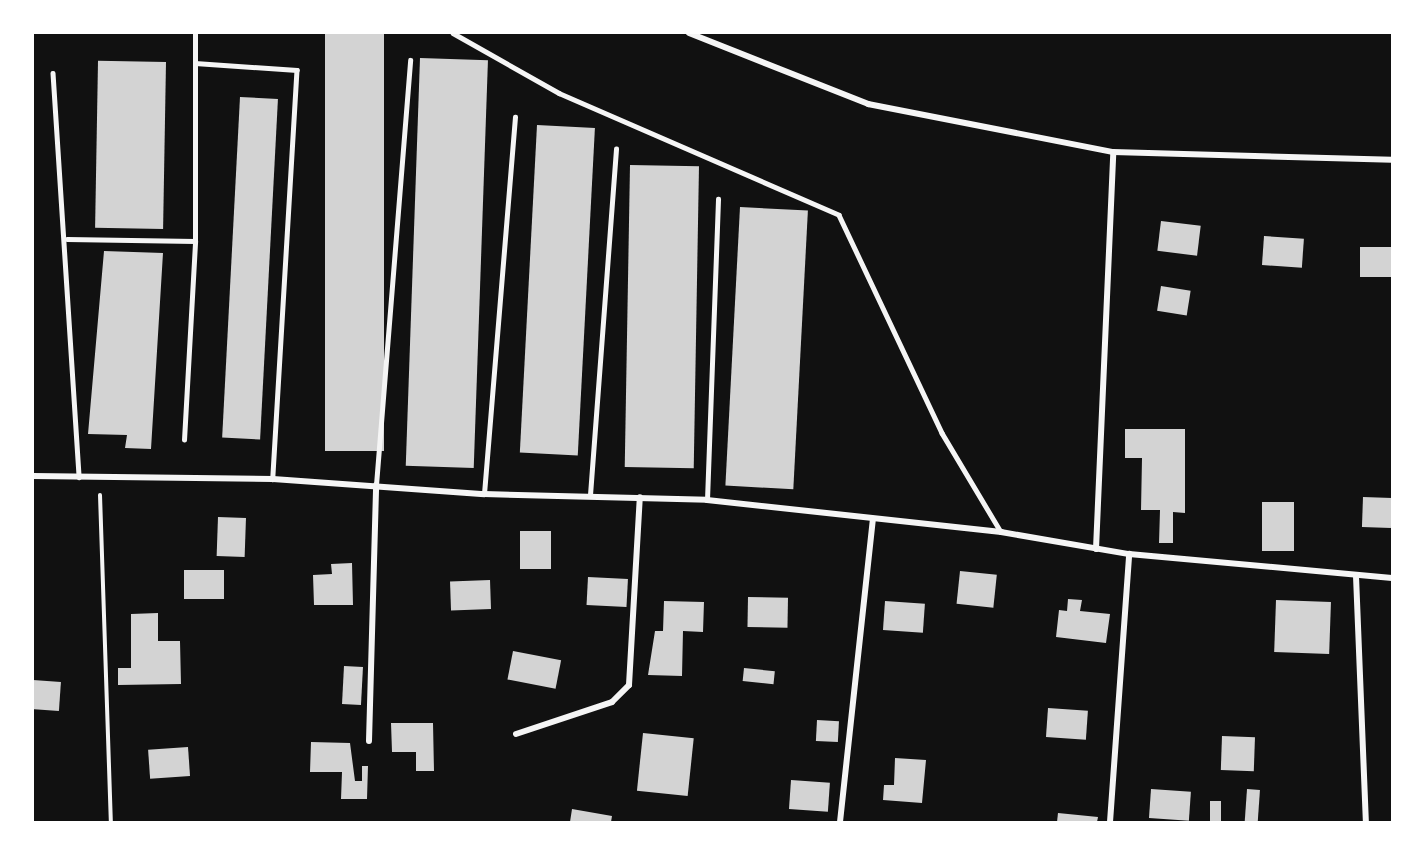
<!DOCTYPE html>
<html>
<head>
<meta charset="utf-8">
<style>
	body { margin:0 }
	#map { position:relative; width:1425px; height:855px; overflow:hidden; background:#111; font-family:"Source Serif 4",serif }
	div>[style] { position:absolute }
	[style*='--x'] { left:calc(var(--x)*1px); top:calc(var(--y)*1px); width:calc(var(--w)*1px); rotate:calc(var(--a)*1deg) }
	.building>* { inset:0; background:#d3d3d3; transform-origin:0 0 }
	.path>* { height:4px; margin:-2px; padding:0 2px; transform-origin:2px; border-radius:2px; background:#f5f5f5 }
	.service>* { height:4.5px; margin:-2.25px; padding:0 2.25px; transform-origin:2.25px; border-radius:2.25px; background:#f5f5f5 }
	.minor>* { height:6px; margin:-3px; padding:0 3px; transform-origin:3px; border-radius:3px; background:#f5f5f5 }
	span { translate:-50% -50%; white-space:nowrap; text-align:center; line-height:1.15; -webkit-text-stroke:6px #fff; paint-order:stroke }
	.frame { position:absolute; inset:0; border:34px solid #fff; pointer-events:none }
</style>
</head>
<body>
<div id="map">
	<div class="building">
		<i style="left:325px;top:33px;width:59px;height:418px"></i>
		<i style="left:420px;top:58px;width:68px;height:408px;rotate:2deg"></i>
		<i style="left:166px;top:62px;width:167px;height:68px;rotate:91deg"></i>
		<i style="left:240px;top:97px;width:38px;height:341px;rotate:3deg"></i>
		<i style="left:537px;top:125px;width:58px;height:328px;rotate:3deg"></i>
		<i style="left:630px;top:165px;width:69px;height:302px;rotate:1deg"></i>
		<i style="left:740px;top:207px;width:68px;height:279px;rotate:3deg"></i>
		<i style="left:1161px;top:221px;width:40px;height:30px;rotate:7deg"></i>
		<i style="left:1264px;top:236px;width:40px;height:29px;rotate:4deg"></i>
		<i style="left:1360px;top:247px;width:32px;height:30px"></i>
		<i style="clip-path:polygon(104px 251px,163px 253px,151px 449px,125px 448px,127px 435px,88px 434px)"></i>
		<i style="left:1161px;top:286px;width:30px;height:25px;rotate:9deg"></i>
		<i style="clip-path:polygon(1125px 429px,1185px 429px,1185px 513px,1173px 512px,1173px 543px,1159px 543px,1160px 510px,1141px 510px,1142px 458px,1125px 458px)"></i>
		<i style="left:1363px;top:497px;width:29px;height:30px;rotate:2deg"></i>
		<i style="left:1262px;top:502px;width:32px;height:49px"></i>
		<i style="left:218px;top:517px;width:28px;height:39px;rotate:2deg"></i>
		<i style="left:520px;top:531px;width:31px;height:38px"></i>
		<i style="clip-path:polygon(352px 563px,353px 605px,314px 605px,313px 575px,332px 574px,331px 564px)"></i>
		<i style="left:184px;top:570px;width:40px;height:29px"></i>
		<i style="left:960px;top:571px;width:37px;height:33px;rotate:6deg"></i>
		<i style="left:588px;top:577px;width:40px;height:28px;rotate:3deg"></i>
		<i style="left:490px;top:580px;width:29px;height:40px;rotate:88deg"></i>
		<i style="left:748px;top:597px;width:40px;height:30px;rotate:1deg"></i>
		<i style="clip-path:polygon(1068px 599px,1082px 600px,1080px 611px,1110px 614px,1106px 643px,1056px 637px,1059px 610px,1067px 611px)"></i>
		<i style="left:1276px;top:600px;width:55px;height:52px;rotate:2deg"></i>
		<i style="clip-path:polygon(664px 601px,704px 602px,703px 632px,683px 631px,682px 676px,648px 675px,655px 631px,663px 631px)"></i>
		<i style="left:885px;top:601px;width:40px;height:29px;rotate:4deg"></i>
		<i style="clip-path:polygon(158px 613px,158px 641px,180px 641px,181px 684px,118px 685px,118px 668px,131px 668px,131px 614px)"></i>
		<i style="left:513px;top:651px;width:49px;height:29px;rotate:11deg"></i>
		<i style="left:344px;top:666px;width:19px;height:38px;rotate:3deg"></i>
		<i style="left:744px;top:668px;width:31px;height:13px;rotate:6deg"></i>
		<i style="left:33px;top:680px;width:28px;height:29px;rotate:4deg"></i>
		<i style="left:1048px;top:708px;width:40px;height:29px;rotate:4deg"></i>
		<i style="left:817px;top:720px;width:22px;height:21px;rotate:3deg"></i>
		<i style="clip-path:polygon(391px 723px,433px 723px,434px 771px,416px 771px,416px 752px,392px 752px)"></i>
		<i style="left:643px;top:733px;width:51px;height:58px;rotate:6deg"></i>
		<i style="left:1222px;top:736px;width:33px;height:34px;rotate:2deg"></i>
		<i style="clip-path:polygon(311px 742px,350px 743px,355px 781px,362px 781px,362px 766px,368px 766px,367px 799px,341px 799px,342px 772px,310px 772px)"></i>
		<i style="left:188px;top:747px;width:29px;height:40px;rotate:86deg"></i>
		<i style="clip-path:polygon(895px 758px,926px 760px,922px 803px,883px 800px,884px 785px,894px 785px)"></i>
		<i style="left:791px;top:780px;width:39px;height:29px;rotate:4deg"></i>
		<i style="left:1151px;top:789px;width:40px;height:29px;rotate:4deg"></i>
		<i style="left:1247px;top:789px;width:13px;height:33px;rotate:4deg"></i>
		<i style="left:1210px;top:801px;width:11px;height:20px"></i>
		<i style="clip-path:polygon(572px 809px,612px 816px,611px 822px,570px 822px)"></i>
		<i style="clip-path:polygon(1058px 813px,1098px 817px,1097px 822px,1057px 822px)"></i>
	</div>
	<div class="path">
		<i style="--x:100;--y:495;--w:327;--a:88.1"></i>
	</div>
	<div class="service">
		<i style="--x:453;--y:33;--w:122;--a:29.5"></i>
		<i style="--x:559;--y:93;--w:305;--a:23.5"></i>
		<i style="--x:839;--y:215;--w:241;--a:64.7"></i>
		<i style="--x:942;--y:433;--w:115;--a:59.2"></i>
		<i style="--x:195;--y:63;--w:102;--a:3.9"></i>
		<i style="--x:297;--y:70;--w:410;--a:93.4"></i>
		<i style="--x:53;--y:73;--w:405;--a:86.3"></i>
		<i style="--x:67;--y:239;--w:128;--a:0.9"></i>
		<i style="--x:195;--y:241;--w:208;--a:-90"></i>
		<i style="--x:184;--y:440;--w:199;--a:-86.8"></i>
		<i style="--x:376;--y:485;--w:426;--a:-85.4"></i>
		<i style="--x:484;--y:494;--w:378;--a:-85.3"></i>
		<i style="--x:590;--y:495;--w:347;--a:-85.7"></i>
		<i style="--x:707;--y:500;--w:301;--a:-87.9"></i>
	</div>
	<div class="minor">
		<i style="--x:689;--y:33;--w:193;--a:21.6"></i>
		<i style="--x:868;--y:104;--w:250;--a:11.1"></i>
		<i style="--x:1113;--y:152;--w:279;--a:1.6"></i>
		<i style="--x:33;--y:476;--w:240;--a:0.7"></i>
		<i style="--x:273;--y:479;--w:212;--a:4.1"></i>
		<i style="--x:484;--y:494;--w:223;--a:1.5"></i>
		<i style="--x:707;--y:500;--w:296;--a:6.2"></i>
		<i style="--x:1001;--y:532;--w:130;--a:9.8"></i>
		<i style="--x:1129;--y:554;--w:264;--a:5.2"></i>
		<i style="--x:1096;--y:549;--w:397;--a:-87.5"></i>
		<i style="--x:1356;--y:576;--w:246;--a:87.7"></i>
		<i style="--x:516;--y:734;--w:101;--a:-18.4"></i>
		<i style="--x:612;--y:702;--w:24;--a:-45"></i>
		<i style="--x:629;--y:685;--w:188;--a:-86.7"></i>
		<i style="--x:369;--y:741;--w:256;--a:-88.4"></i>
		<i style="--x:840;--y:822;--w:305;--a:-83.8"></i>
		<i style="--x:1110;--y:822;--w:269;--a:-85.9"></i>
	</div>
	<div class="frame"></div>
</div>
</body>
</html>
